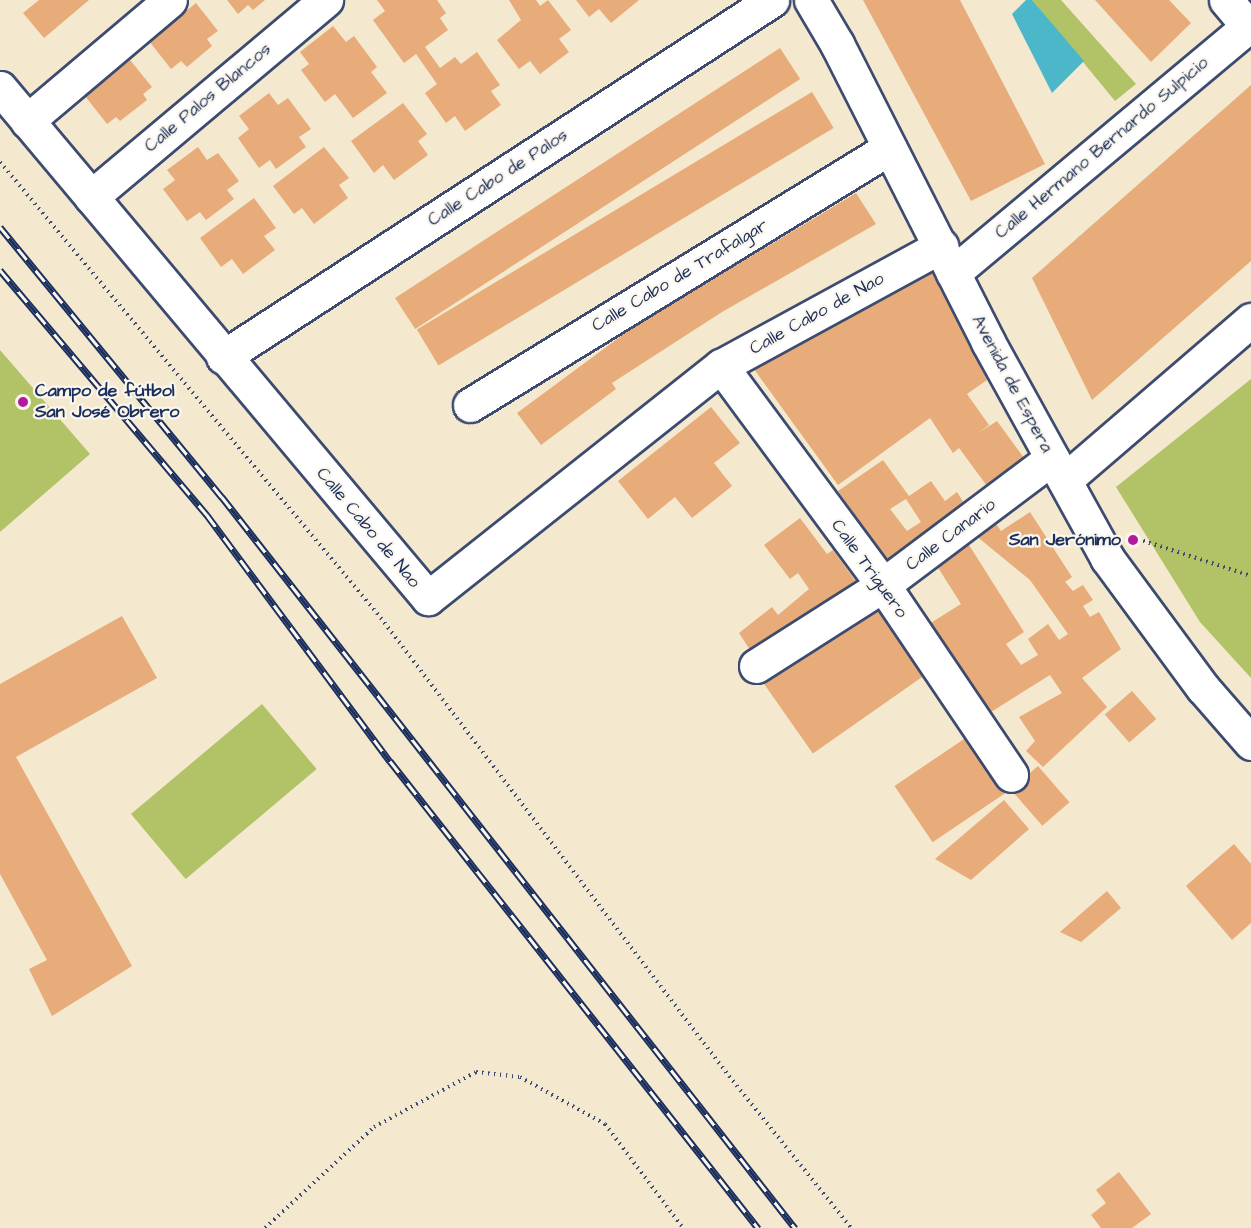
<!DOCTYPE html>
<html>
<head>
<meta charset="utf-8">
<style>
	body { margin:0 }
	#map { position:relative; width:1251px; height:1228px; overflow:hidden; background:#f4e8cf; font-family:"Architects Daughter",sans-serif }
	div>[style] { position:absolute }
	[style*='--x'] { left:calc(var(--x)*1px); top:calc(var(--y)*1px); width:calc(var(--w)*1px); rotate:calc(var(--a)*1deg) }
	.green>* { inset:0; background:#b1c366; transform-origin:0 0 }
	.water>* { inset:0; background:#4cb7c8 }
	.building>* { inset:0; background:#e7ac79; transform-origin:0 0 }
	.path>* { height:4px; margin-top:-2px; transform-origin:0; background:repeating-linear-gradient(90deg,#3c4b6f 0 1.5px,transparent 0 6px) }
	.roads { filter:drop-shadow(2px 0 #3c4b6f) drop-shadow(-2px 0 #3c4b6f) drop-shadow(0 2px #3c4b6f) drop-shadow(0 -2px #3c4b6f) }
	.street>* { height:33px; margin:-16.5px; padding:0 16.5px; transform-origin:16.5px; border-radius:16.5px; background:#fff }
	.secondary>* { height:33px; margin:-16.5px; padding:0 16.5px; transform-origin:16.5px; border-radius:16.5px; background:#fff }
	.rail>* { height:7px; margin-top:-3.5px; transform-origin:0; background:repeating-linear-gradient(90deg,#fbf7ec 0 14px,#1b2f5e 0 28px); box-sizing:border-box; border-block:2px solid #1b2f5e }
	.dots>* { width:16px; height:16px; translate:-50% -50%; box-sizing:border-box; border:3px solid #fbf7ec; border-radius:50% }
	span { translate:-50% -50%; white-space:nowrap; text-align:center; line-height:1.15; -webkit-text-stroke:4.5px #fbf7ec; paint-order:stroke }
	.street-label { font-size:18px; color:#1b2f5e }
	.poi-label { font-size:18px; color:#1b2f5e; font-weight:700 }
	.left { translate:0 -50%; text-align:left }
	.right { translate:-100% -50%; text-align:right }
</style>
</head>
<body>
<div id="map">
	<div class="green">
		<i style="clip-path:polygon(1032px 0,1061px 0,1136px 84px,1115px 101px)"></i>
		<i style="clip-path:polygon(0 350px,90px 454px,0 532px)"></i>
		<i style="clip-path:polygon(1251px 379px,1251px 678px,1200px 622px,1116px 487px)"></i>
		<i style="left:262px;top:704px;width:85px;height:171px;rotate:50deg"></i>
	</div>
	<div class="water">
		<i style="clip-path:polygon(1026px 0,1032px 0,1084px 61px,1052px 93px,1012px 14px)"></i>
	</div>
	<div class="building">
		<i style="clip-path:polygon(39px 0,89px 0,44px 38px,23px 13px)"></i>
		<i style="clip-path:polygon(227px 0,265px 0,253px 10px,248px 5px,238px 14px)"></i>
		<i style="clip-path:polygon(377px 0,437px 0,446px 13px,440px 18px,448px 30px,425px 47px,440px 68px,455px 57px,461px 64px,477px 52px,500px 85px,491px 91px,501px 105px,465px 131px,455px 116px,446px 123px,425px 93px,437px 84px,416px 54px,404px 63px,373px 20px,385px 11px)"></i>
		<i style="clip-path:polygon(509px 0,536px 0,540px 6px,548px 0,571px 30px,559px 39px,569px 52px,540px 74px,530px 61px,519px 69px,497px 40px,521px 20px)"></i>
		<i style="clip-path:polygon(576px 0,639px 0,611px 23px,599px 9px,589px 17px)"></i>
		<i style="clip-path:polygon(863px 0,960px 0,1045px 164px,971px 201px)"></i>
		<i style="clip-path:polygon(1095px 0,1169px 0,1191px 23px,1151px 62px)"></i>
		<i style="clip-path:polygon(196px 3px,218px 31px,207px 39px,212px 46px,187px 67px,181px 61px,171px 69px,149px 41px)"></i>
		<i style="clip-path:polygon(333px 26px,346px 42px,354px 36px,377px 67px,371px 72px,387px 93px,353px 118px,335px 94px,325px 102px,301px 70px,309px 64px,300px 52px)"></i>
		<i style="left:780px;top:48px;width:37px;height:459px;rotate:57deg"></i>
		<i style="clip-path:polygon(130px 60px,152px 87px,143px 94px,147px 100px,120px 121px,116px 117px,107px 124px,85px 96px)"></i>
		<i style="clip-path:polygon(1251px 85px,1251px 261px,1092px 400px,1032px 278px)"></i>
		<i style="left:812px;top:92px;width:42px;height:461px;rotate:59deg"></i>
		<i style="clip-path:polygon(269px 93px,278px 105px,288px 98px,311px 129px,299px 137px,306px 147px,276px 169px,270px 160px,259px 168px,238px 138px,249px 129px,239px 116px)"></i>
		<i style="clip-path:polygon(403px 103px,427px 134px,418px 141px,428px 155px,394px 180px,383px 165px,374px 173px,351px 141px)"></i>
		<i style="clip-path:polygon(198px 147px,207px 160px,218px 153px,239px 181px,227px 190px,234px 199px,206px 220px,200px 212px,187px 221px,163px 189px,175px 180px,167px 170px)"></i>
		<i style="clip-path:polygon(324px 147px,349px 178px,339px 185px,348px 198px,314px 224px,302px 208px,294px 214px,273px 186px)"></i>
		<i style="clip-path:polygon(856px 193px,876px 224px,722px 312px,612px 383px,616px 389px,541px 445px,517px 413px,632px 328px)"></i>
		<i style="clip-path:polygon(254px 198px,276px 228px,264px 236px,275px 250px,243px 274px,232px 259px,221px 267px,200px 238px)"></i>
		<i style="clip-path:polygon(935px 263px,987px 380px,967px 394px,989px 425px,978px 433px,997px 421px,1024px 458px,987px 486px,959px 448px,953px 453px,930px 418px,838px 485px,751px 365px)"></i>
		<i style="clip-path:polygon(711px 407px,740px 443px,714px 463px,732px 486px,692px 518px,675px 497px,648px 519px,618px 481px)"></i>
		<i style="clip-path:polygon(evenodd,883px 460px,909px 496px,931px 481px,945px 501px,957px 492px,968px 510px,890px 565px,838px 491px,883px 460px,906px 499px,921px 522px,907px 531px,890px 509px,906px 499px)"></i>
		<i style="clip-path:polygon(1030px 512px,1072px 577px,1065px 582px,1073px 591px,1083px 585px,1093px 600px,1083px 606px,1090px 617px,1099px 612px,1121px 649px,1082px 678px,1107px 707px,1043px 767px,1026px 751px,1035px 741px,1019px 717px,1062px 693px,1050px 675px,991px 712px,929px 624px,961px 604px,937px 566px,969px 545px,1024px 632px,1006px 644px,1021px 665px,1038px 655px,1028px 639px,1048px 624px,1059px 640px,1068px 634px,1030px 580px,969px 530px,991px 516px,1001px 531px)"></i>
		<i style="clip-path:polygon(800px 518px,827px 554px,833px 550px,859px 586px,756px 659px,739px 633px,772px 607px,778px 615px,809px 589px,798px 573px,790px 579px,764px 545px)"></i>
		<i style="left:878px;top:592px;width:95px;height:146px;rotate:55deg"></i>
		<i style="clip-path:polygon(122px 616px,157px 678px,16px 757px,132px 966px,52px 1016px,29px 969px,47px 960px,0 874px,0 684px)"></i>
		<i style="left:1132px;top:691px;width:37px;height:36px;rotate:49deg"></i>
		<i style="left:970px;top:735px;width:68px;height:91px;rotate:56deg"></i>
		<i style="left:1038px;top:766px;width:48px;height:36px;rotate:49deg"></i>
		<i style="clip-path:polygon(1004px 800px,1029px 829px,971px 880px,935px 859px)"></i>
		<i style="clip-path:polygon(1234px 844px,1251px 864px,1251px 923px,1232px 940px,1186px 886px)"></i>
		<i style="clip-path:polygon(1107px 891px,1121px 908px,1081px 942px,1060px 932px)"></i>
		<i style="clip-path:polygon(1119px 1172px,1151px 1214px,1132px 1228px,1101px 1228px,1091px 1215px,1106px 1203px,1096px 1190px)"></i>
	</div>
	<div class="path">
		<i style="--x:0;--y:162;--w:588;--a:50.11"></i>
		<i style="--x:377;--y:613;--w:582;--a:52.76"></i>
		<i style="--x:729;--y:1076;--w:195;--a:51.2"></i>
		<i style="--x:1132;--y:537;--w:125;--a:18.1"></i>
		<i style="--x:265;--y:1228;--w:149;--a:-42.8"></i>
		<i style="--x:374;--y:1127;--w:116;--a:-28.3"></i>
		<i style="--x:476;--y:1072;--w:44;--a:6.5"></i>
		<i style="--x:520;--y:1077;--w:97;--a:28.9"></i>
		<i style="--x:605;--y:1124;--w:130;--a:53.1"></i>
	</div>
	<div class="roads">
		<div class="street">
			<i style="--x:1226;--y:0;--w:34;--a:50"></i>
			<i style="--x:0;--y:88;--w:666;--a:50"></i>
			<i style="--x:428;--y:598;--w:374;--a:-38.4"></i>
			<i style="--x:721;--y:366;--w:251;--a:-28.6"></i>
			<i style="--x:27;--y:121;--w:187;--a:-40.2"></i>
			<i style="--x:91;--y:197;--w:307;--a:-40"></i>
			<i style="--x:953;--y:273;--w:388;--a:-39.9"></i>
			<i style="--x:223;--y:357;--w:655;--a:-33.03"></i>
			<i style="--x:721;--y:366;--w:272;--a:53.5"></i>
			<i style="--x:883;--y:585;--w:229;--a:56"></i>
			<i style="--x:470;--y:405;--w:492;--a:-31.5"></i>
			<i style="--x:1066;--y:479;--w:244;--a:-40.7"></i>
			<i style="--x:756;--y:666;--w:151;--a:-32.5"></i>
			<i style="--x:883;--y:585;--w:211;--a:-36.9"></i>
		</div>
		<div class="secondary">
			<i style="--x:811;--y:0;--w:51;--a:59.4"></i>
			<i style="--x:837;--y:44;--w:334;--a:63.1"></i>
			<i style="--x:988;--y:342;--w:247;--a:61.1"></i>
			<i style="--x:1107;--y:558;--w:162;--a:53.6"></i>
			<i style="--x:1203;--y:688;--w:73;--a:48.9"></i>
		</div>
	</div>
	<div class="rail">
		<i style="--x:0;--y:227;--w:350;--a:50.6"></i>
		<i style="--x:222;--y:497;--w:929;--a:51.91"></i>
		<i style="--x:0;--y:270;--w:321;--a:49.8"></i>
		<i style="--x:207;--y:515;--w:307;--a:53.4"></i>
		<i style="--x:390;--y:761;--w:595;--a:51.76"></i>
	</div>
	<div class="dots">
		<i style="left:23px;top:402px;background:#b5179e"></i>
		<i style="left:1133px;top:540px;background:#b5179e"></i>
	</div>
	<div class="street-label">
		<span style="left:208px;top:98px;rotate:-40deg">Calle Palos Blancos</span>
		<span style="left:1102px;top:148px;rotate:-40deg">Calle Hermano Bernardo Sulpicio</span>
		<span style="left:498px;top:178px;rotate:-33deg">Calle Cabo de Palos</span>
		<span style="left:680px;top:276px;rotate:-31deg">Calle Cabo de Trafalgar</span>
		<span style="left:817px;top:314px;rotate:-29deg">Calle Cabo de Nao</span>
		<span style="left:1012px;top:384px;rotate:62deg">Avenida de Espera</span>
		<span style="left:368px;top:528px;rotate:50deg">Calle Cabo de Nao</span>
		<span style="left:951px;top:535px;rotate:-37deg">Calle Canario</span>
		<span style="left:869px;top:569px;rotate:54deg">Calle Triguero</span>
	</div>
	<div class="poi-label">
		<span class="left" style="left:35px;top:402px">Campo de fútbol<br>San José Obrero</span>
		<span class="right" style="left:1121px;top:540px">San Jerónimo</span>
	</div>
</div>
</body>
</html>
